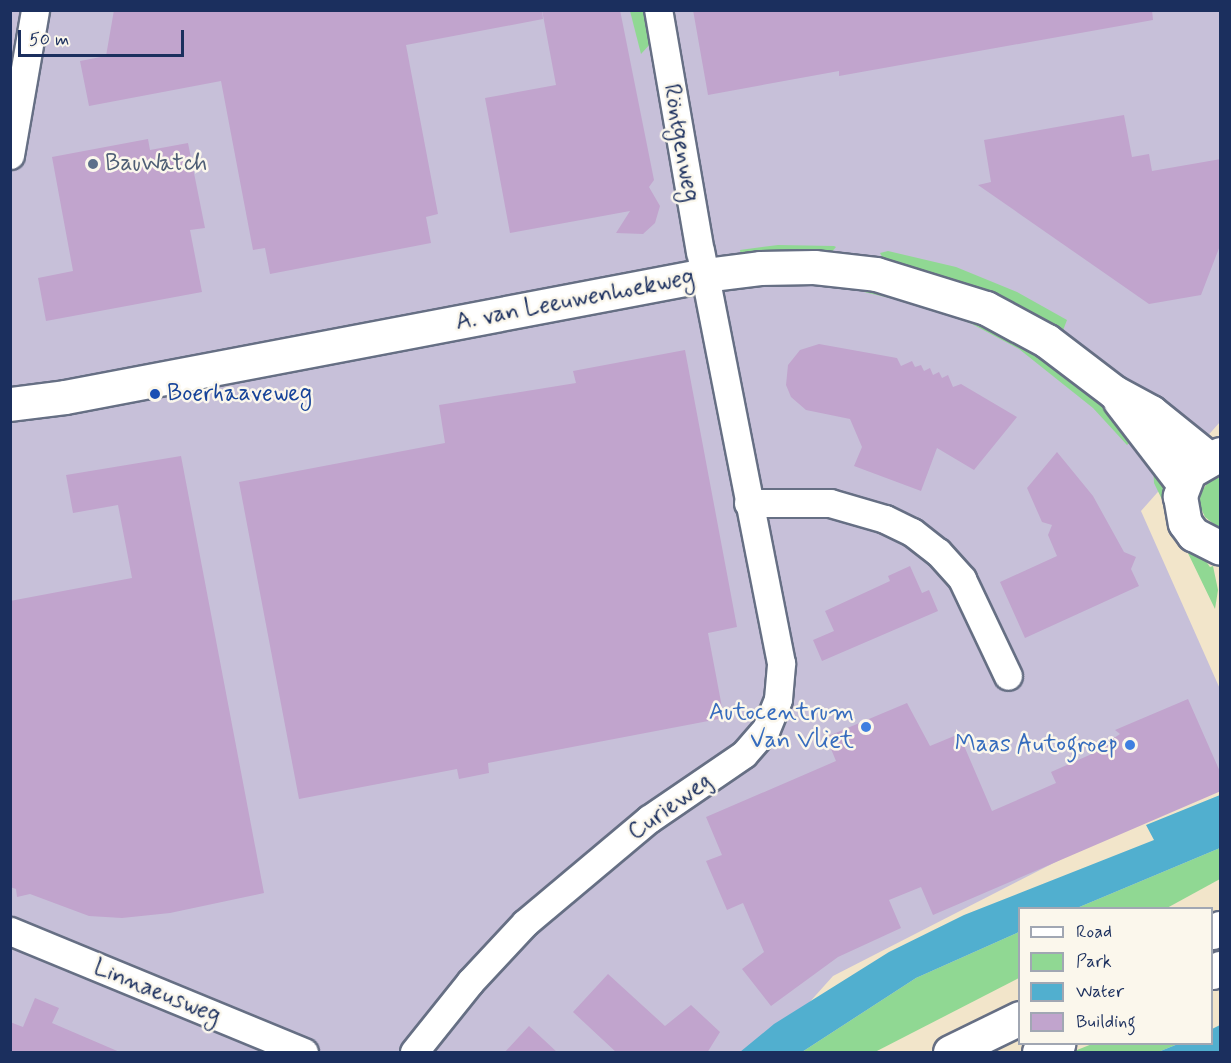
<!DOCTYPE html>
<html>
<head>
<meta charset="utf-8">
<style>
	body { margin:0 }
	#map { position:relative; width:1231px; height:1063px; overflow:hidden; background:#f2e5ca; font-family:Mynerve,sans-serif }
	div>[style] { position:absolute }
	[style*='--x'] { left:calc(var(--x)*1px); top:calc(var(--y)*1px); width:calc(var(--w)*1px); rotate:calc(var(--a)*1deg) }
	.industrial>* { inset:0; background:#c7c0d9 }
	.green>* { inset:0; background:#90d893 }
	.water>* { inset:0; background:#51afcf }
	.building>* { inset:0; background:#c1a4cd }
	.roads { filter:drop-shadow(2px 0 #666f84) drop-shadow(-2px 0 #666f84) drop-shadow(0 2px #666f84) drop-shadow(0 -2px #666f84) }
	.minor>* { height:27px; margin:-13.5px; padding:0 13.5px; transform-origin:13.5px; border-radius:13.5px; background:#fff }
	.tertiary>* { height:33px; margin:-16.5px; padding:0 16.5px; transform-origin:16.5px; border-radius:16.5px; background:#fff }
	.primary>* { height:33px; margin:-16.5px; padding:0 16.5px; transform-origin:16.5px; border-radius:16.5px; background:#fff }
	.dots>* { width:16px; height:16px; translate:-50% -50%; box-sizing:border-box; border:3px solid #fbf7ec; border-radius:50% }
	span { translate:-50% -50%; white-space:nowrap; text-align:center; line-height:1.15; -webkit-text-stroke:5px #fbf7ec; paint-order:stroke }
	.street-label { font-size:24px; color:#1b2f5e }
	.service-label { font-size:24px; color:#4e5e75 }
	.left { translate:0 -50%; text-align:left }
	.transit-label { font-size:24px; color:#164399 }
	.shop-label { font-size:24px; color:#366cbe }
	.right { translate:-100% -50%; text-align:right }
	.frame { position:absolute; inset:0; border:12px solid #1b2f5e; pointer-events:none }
	.legend { position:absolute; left:1018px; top:907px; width:195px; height:138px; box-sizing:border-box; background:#fbf7ec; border:2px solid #a1a7b3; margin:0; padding:8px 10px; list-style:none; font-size:18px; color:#1b2f5e }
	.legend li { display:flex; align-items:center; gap:12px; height:30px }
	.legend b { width:30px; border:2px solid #a1a7b3 }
	.scale { position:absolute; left:18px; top:30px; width:166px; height:27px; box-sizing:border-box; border:3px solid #1b2f5e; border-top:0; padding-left:8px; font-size:18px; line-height:21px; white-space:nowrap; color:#1b2f5e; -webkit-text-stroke:4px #fbf7ec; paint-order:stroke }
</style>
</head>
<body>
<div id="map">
	<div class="industrial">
		<i style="clip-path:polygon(10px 11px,1220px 11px,1220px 422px,1141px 511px,1220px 689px,1220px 778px,833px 976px,765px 1052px,11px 1052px)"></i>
	</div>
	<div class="green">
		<i style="clip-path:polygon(630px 11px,642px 11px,647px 16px,652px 42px,641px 54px)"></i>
		<i style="clip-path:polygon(778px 245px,834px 246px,836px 247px,828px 256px,741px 255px,740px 250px)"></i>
		<i style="clip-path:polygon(888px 251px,956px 267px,1017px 292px,1067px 320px,1062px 333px,884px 260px,880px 253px)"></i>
		<i style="clip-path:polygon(865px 284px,895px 290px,1016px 337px,1088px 387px,1136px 437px,1127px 445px,1093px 408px,1019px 349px,972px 324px,928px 307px,864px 292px)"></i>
		<i style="clip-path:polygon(1153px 465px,1203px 557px,1210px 567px,1213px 566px,1218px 590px,1215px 609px,1154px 483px)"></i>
		<i style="clip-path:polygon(1212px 477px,1220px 478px,1220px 529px,1205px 517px,1199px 504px,1201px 492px)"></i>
		<i style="clip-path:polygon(1220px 848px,1220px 879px,1167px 908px,1077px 908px)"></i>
		<i style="clip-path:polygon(1019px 932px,1019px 978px,875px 1052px,802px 1052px,916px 978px)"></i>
		<i style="clip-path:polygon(1092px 1044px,1178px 1044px,1158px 1052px,1072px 1052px)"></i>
	</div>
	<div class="water">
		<i style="clip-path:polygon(1220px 795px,1220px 848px,1077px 908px,1020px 908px,1019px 932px,916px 978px,802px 1052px,740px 1052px,774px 1024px,889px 952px,964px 915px,1154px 840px,1146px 825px)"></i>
		<i style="clip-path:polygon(1220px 1025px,1220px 1052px,1158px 1052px,1178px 1044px,1212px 1044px,1212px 1029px)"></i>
	</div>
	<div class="building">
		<i style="clip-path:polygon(114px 10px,542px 10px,543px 19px,406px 45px,438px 214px,426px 217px,431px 243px,270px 274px,265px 248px,253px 250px,221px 81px,89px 106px,80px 61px,106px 56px)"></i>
		<i style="clip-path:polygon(542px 10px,620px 10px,654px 180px,649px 187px,660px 206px,655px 223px,643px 234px,616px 233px,630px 211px,510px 233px,485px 98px,556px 85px)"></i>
		<i style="clip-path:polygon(693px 10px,1152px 10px,1153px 20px,839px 76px,839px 71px,708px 95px)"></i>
		<i style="clip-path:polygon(1124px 115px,1132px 157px,1149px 154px,1152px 171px,1221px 159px,1221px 243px,1201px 295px,1149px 304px,978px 185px,991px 182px,984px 140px)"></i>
		<i style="clip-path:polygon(148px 139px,150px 150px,188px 143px,205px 228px,190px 230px,202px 292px,46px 321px,38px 278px,73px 271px,52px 157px)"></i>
		<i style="clip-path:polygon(819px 344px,897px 358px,901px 366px,912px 361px,915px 367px,921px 365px,924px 371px,930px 368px,933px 375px,939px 372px,942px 378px,948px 375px,953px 387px,961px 384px,1017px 417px,974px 470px,937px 448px,921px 491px,854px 466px,862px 447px,850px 419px,806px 410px,791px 397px,786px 385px,788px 365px,800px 350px)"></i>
		<i style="clip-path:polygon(685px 350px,737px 627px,708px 633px,724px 718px,488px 763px,489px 773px,459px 779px,457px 769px,299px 799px,239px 482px,445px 443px,439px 405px,576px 383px,573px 371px)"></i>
		<i style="clip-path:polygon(1057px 452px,1093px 496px,1124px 552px,1136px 557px,1131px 569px,1139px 586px,1025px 638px,1000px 582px,1057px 556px,1048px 535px,1052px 525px,1042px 522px,1027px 488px)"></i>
		<i style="clip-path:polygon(181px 456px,264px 893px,170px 913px,122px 918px,89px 916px,30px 894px,17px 897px,16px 889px,10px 887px,10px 601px,132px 578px,118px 505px,73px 513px,66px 475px)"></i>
		<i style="clip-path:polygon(910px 566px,922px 593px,929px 590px,938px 611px,822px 661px,813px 640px,834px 631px,825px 611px,890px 581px,888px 576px)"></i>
		<i style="clip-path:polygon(1188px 699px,1221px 774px,1221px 791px,933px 915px,921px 887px,889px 900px,901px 928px,838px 957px,771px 1006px,742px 969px,764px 952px,743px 903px,727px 910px,706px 861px,722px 855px,706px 817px,836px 761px,826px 737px,907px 703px,930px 746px,959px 734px,992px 811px,1056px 783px,1051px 772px,1103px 749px,1102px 746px,1120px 734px,1115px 730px)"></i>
		<i style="clip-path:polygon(608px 974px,665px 1026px,691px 1005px,720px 1032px,707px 1053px,617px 1053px,573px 1012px)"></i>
		<i style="clip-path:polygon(35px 998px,59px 1008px,52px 1023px,122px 1053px,10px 1053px,10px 1022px,23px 1027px)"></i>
		<i style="clip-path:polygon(529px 1026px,558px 1053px,504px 1053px)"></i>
	</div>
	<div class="roads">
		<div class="minor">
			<i style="--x:10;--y:155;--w:147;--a:-80.2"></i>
			<i style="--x:748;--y:503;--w:82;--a:0"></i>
			<i style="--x:830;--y:503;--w:57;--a:16.2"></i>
			<i style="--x:885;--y:519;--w:30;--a:26"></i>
			<i style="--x:912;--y:532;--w:33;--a:38"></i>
			<i style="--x:938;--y:552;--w:36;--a:48"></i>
			<i style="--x:962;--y:579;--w:107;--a:64.6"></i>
			<i style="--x:10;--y:931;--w:318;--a:22.4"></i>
			<i style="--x:414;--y:1052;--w:90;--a:-51.3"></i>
			<i style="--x:470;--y:982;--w:81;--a:-47"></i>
			<i style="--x:525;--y:923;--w:162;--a:-40"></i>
			<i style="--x:649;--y:819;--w:115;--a:-34.4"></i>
			<i style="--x:744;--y:754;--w:33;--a:-49"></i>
			<i style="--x:766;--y:729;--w:32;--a:-68"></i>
			<i style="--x:778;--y:699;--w:36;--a:-85"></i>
			<i style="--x:781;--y:663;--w:419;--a:-101.1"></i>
			<i style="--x:700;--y:252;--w:246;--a:-99.8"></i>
		</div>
		<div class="tertiary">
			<i style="--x:1120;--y:401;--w:103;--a:52.5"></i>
			<i style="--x:10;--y:404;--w:55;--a:-7.3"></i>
			<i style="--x:65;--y:397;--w:652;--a:-10.79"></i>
			<i style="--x:705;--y:275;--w:55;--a:-7.3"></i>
			<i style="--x:760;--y:268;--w:54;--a:-1.1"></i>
			<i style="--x:814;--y:267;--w:62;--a:6.4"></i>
			<i style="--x:876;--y:274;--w:115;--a:17.2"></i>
			<i style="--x:986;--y:308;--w:69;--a:28.4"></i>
			<i style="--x:1047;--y:341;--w:84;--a:37.3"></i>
			<i style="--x:1114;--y:392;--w:42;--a:28.4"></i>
			<i style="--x:1151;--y:412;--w:73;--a:38.9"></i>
			<i style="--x:1220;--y:454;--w:36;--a:150"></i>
			<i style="--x:1189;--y:472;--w:26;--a:111"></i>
			<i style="--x:1180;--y:496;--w:27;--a:80"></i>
			<i style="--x:1185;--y:523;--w:14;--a:54"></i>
			<i style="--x:1193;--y:534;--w:30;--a:27"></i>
		</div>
		<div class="primary">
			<i style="--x:1212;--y:932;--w:9;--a:-27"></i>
			<i style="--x:1212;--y:972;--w:9;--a:-27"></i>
			<i style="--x:950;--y:1052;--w:78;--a:-25.9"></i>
			<i style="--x:1039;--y:1052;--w:21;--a:-23"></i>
		</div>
	</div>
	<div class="dots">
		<i style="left:93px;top:164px;background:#5c6f8a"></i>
		<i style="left:155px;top:394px;background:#1a4fb4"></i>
		<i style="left:866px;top:727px;background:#3f7fe0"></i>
		<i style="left:1130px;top:745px;background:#3f7fe0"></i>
	</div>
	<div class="street-label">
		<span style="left:681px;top:143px;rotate:80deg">Röntgenweg</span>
		<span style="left:575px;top:300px;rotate:-11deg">A. van Leeuwenhoekweg</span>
		<span style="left:670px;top:807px;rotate:-36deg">Curieweg</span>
		<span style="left:157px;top:992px;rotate:22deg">Linnaeusweg</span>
	</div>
	<div class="service-label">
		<span class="left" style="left:105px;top:164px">BauWatch</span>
	</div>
	<div class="transit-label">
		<span class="left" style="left:167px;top:394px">Boerhaaveweg</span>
	</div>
	<div class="shop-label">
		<span class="right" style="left:854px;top:727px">Autocentrum<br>Van Vliet</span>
		<span class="right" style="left:1118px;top:745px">Maas Autogroep</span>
	</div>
	<div class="frame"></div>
	<ul class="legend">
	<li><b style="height:8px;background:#fff"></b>Road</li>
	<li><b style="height:16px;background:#90d893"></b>Park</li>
	<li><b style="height:16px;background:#51afcf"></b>Water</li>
	<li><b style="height:16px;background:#c1a4cd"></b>Building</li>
	</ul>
	<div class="scale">50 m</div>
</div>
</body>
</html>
